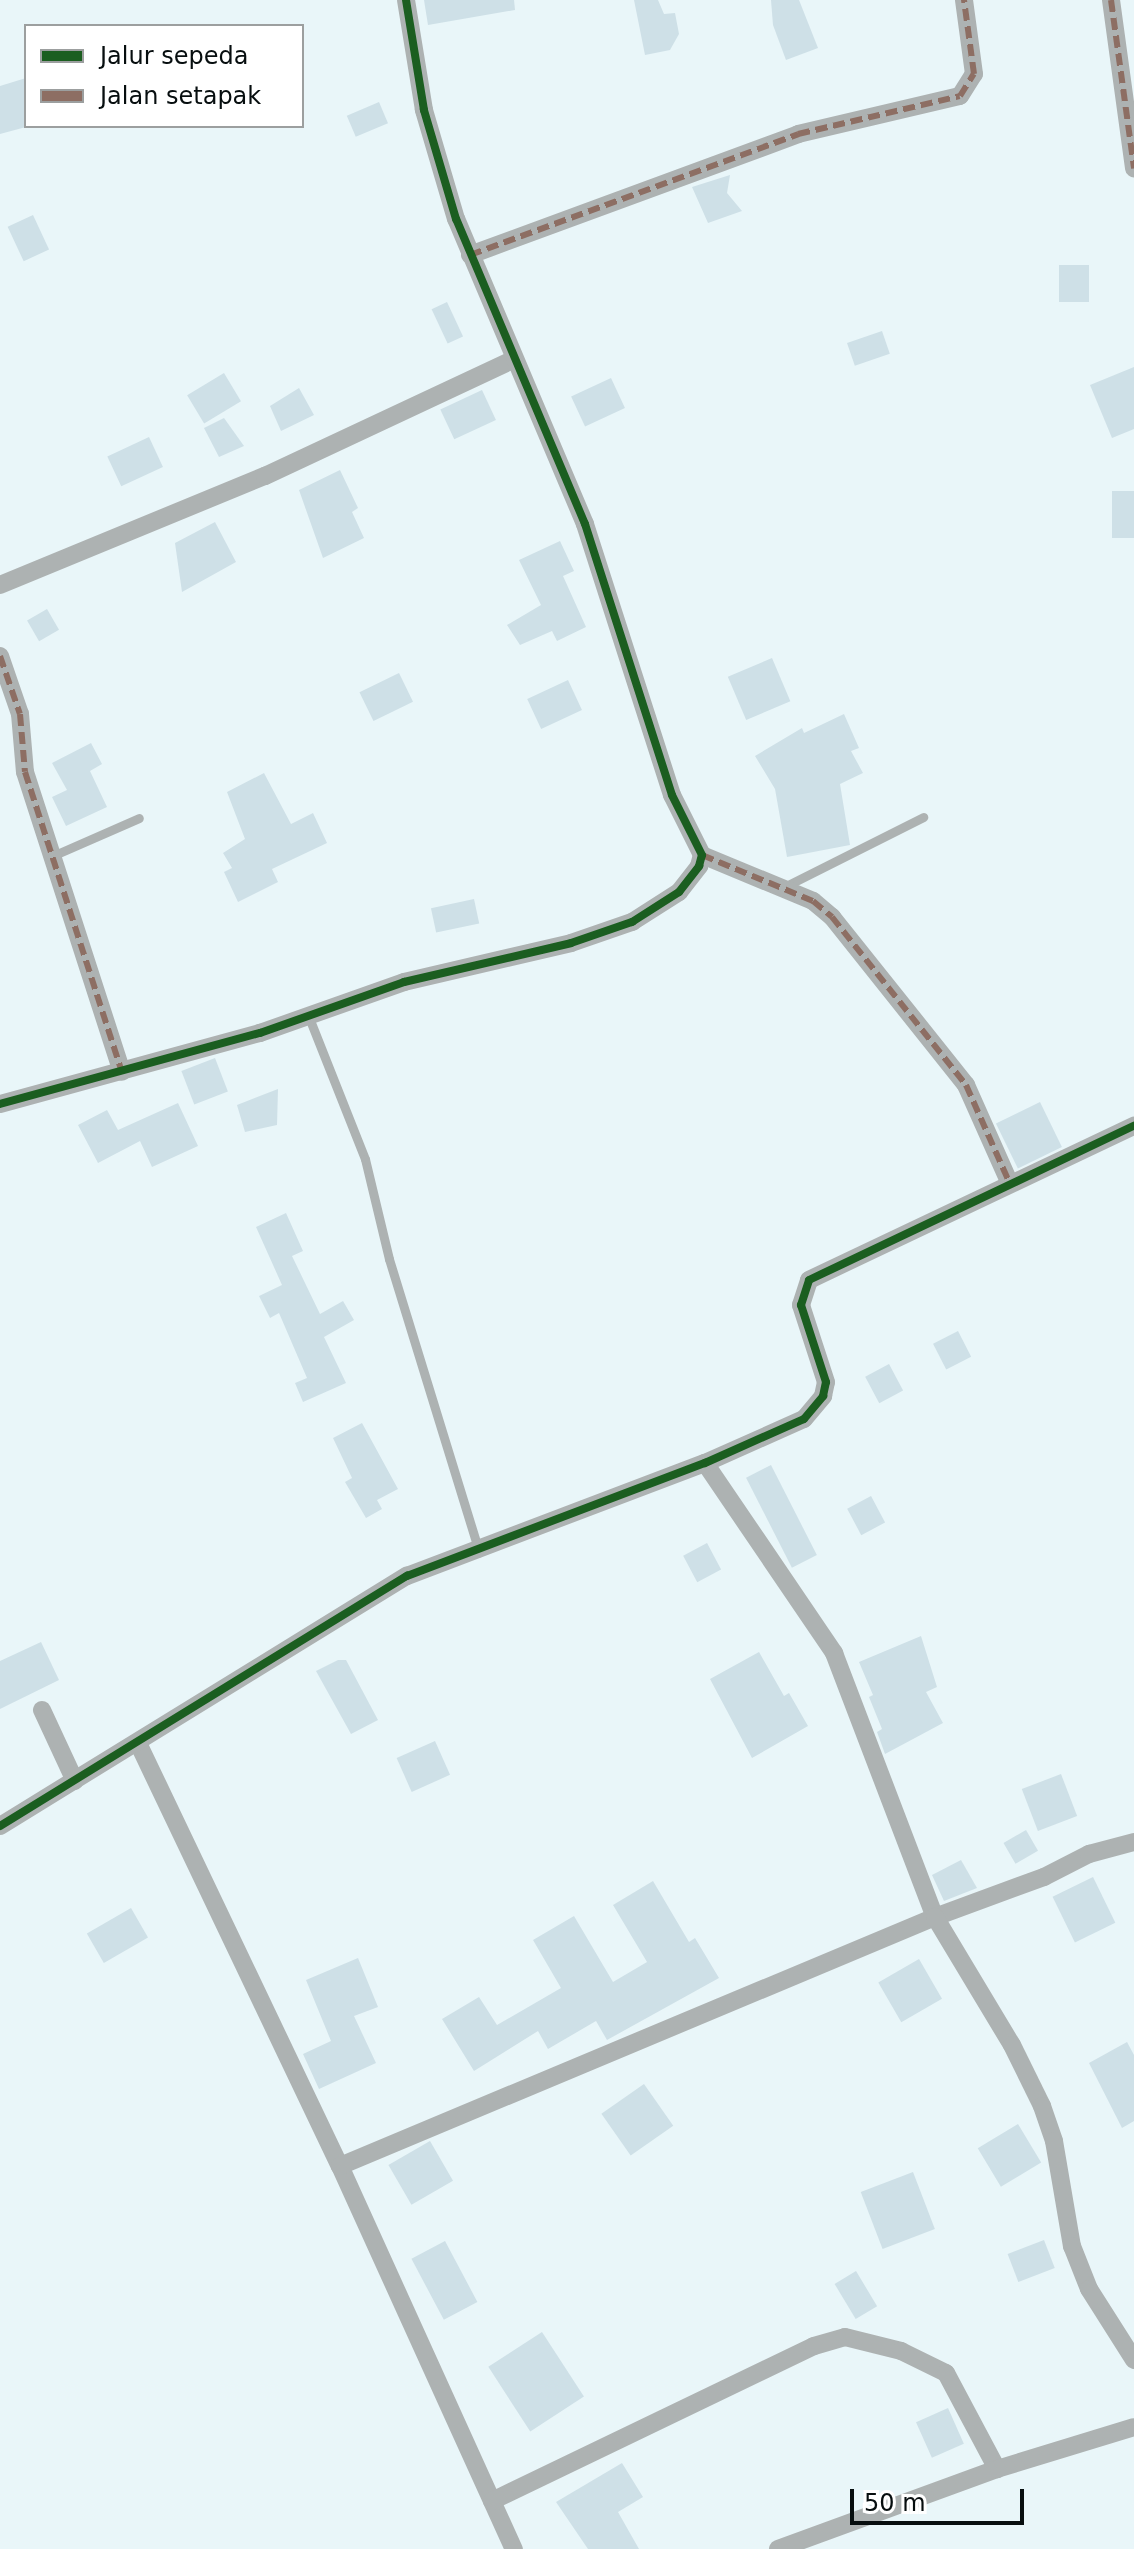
<!DOCTYPE html>
<html>
<head>
<meta charset="utf-8">
<style>
	body { margin:0 }
	#map { position:relative; width:1134px; height:2549px; overflow:hidden; background:#e9f6f9; font-family:"DejaVu Sans",sans-serif }
	div>[style] { position:absolute }
	[style*='--x'] { left:calc(var(--x)*1px); top:calc(var(--y)*1px); width:calc(var(--w)*1px); rotate:calc(var(--a)*1deg) }
	.building>* { inset:0; background:#cee0e7; transform-origin:0 0 }
	.lane>* { height:9px; margin:-4.5px; padding:0 4.5px; transform-origin:4.5px; border-radius:4.5px; background:#adb2b2 }
	.street>* { height:18px; margin:-9px; padding:0 9px; transform-origin:9px; border-radius:9px; background:#adb2b2 }
	.quiet>* { height:6px; margin-top:-3px; transform-origin:0; background:repeating-linear-gradient(90deg,#8d6e63 0 12px,transparent 0 18px) }
	.cycleway>* { height:8px; margin:-4px; padding:0 4px; transform-origin:4px; border-radius:4px; background:#1b5e20 }
	span { translate:-50% -50%; white-space:nowrap; text-align:center; line-height:1.15; -webkit-text-stroke:6px #fff; paint-order:stroke }
	.legend { position:absolute; left:24px; top:24px; width:280px; height:104px; box-sizing:border-box; background:#fff; border:2px solid #9c9f9f; margin:0; padding:10px 14px; list-style:none; font-size:24px; color:#070e0f }
	.legend li { display:flex; align-items:center; gap:16px; height:40px }
	.legend b { width:40px; border:2px solid #9c9f9f }
	.scale { position:absolute; left:850px; top:2489px; width:174px; height:36px; box-sizing:border-box; border:4px solid #070e0f; border-top:0; padding-left:10px; font-size:24px; line-height:28px; white-space:nowrap; color:#070e0f; -webkit-text-stroke:6px #fff; paint-order:stroke }
</style>
</head>
<body>
<div id="map">
	<div class="building">
		<i style="clip-path:polygon(424px 0,514px 0,515px 10px,428px 25px)"></i>
		<i style="clip-path:polygon(634px 0,658px 0,664px 14px,675px 13px,679px 34px,670px 50px,645px 55px)"></i>
		<i style="clip-path:polygon(771px 0,799px 0,818px 48px,786px 60px,773px 25px)"></i>
		<i style="clip-path:polygon(26px 78px,26px 127px,0 134px,0 86px)"></i>
		<i style="left:379px;top:102px;width:23px;height:35px;rotate:67deg"></i>
		<i style="clip-path:polygon(730px 175px,727px 193px,742px 211px,708px 223px,692px 187px)"></i>
		<i style="left:33px;top:215px;width:38px;height:28px;rotate:65deg"></i>
		<i style="left:1059px;top:265px;width:30px;height:37px"></i>
		<i style="left:447px;top:302px;width:38px;height:17px;rotate:65deg"></i>
		<i style="left:882px;top:331px;width:24px;height:37px;rotate:71deg"></i>
		<i style="clip-path:polygon(1134px 367px,1134px 429px,1112px 438px,1090px 385px)"></i>
		<i style="left:224px;top:373px;width:33px;height:43px;rotate:59deg"></i>
		<i style="left:611px;top:378px;width:33px;height:44px;rotate:65deg"></i>
		<i style="clip-path:polygon(299px 388px,314px 415px,281px 431px,270px 406px)"></i>
		<i style="left:482px;top:390px;width:33px;height:46px;rotate:65deg"></i>
		<i style="clip-path:polygon(224px 418px,244px 446px,219px 457px,204px 428px)"></i>
		<i style="left:149px;top:437px;width:33px;height:46px;rotate:65deg"></i>
		<i style="clip-path:polygon(340px 470px,358px 508px,352px 512px,364px 538px,323px 558px,299px 490px)"></i>
		<i style="left:1134px;top:491px;width:47px;height:22px;rotate:90deg"></i>
		<i style="clip-path:polygon(215px 522px,236px 562px,182px 592px,175px 543px)"></i>
		<i style="clip-path:polygon(560px 541px,574px 571px,563px 576px,586px 627px,557px 641px,552px 631px,520px 645px,507px 625px,541px 605px,519px 560px)"></i>
		<i style="left:47px;top:609px;width:24px;height:23px;rotate:60deg"></i>
		<i style="left:772px;top:658px;width:47px;height:48px;rotate:67deg"></i>
		<i style="left:399px;top:673px;width:32px;height:44px;rotate:64deg"></i>
		<i style="left:568px;top:680px;width:33px;height:45px;rotate:65deg"></i>
		<i style="clip-path:polygon(844px 714px,859px 748px,851px 751px,863px 773px,840px 784px,850px 845px,787px 857px,775px 789px,755px 756px,802px 728px,804px 733px)"></i>
		<i style="clip-path:polygon(91px 743px,102px 764px,90px 771px,107px 807px,66px 826px,52px 797px,67px 790px,52px 763px)"></i>
		<i style="clip-path:polygon(264px 773px,291px 824px,313px 813px,327px 843px,272px 869px,278px 882px,238px 902px,224px 872px,232px 868px,223px 853px,245px 839px,227px 792px)"></i>
		<i style="left:474px;top:899px;width:25px;height:44px;rotate:78deg"></i>
		<i style="left:215px;top:1058px;width:36px;height:36px;rotate:69deg"></i>
		<i style="clip-path:polygon(278px 1089px,277px 1125px,245px 1132px,237px 1105px)"></i>
		<i style="left:1040px;top:1102px;width:50px;height:49px;rotate:64deg"></i>
		<i style="clip-path:polygon(178px 1103px,198px 1146px,152px 1167px,140px 1141px,98px 1163px,78px 1125px,107px 1110px,118px 1130px)"></i>
		<i style="clip-path:polygon(286px 1213px,303px 1251px,292px 1256px,320px 1314px,343px 1301px,354px 1320px,324px 1337px,346px 1383px,303px 1402px,295px 1383px,307px 1378px,279px 1313px,270px 1318px,259px 1296px,282px 1285px,256px 1227px)"></i>
		<i style="left:958px;top:1331px;width:29px;height:28px;rotate:63deg"></i>
		<i style="left:889px;top:1364px;width:30px;height:27px;rotate:62deg"></i>
		<i style="clip-path:polygon(362px 1423px,398px 1489px,377px 1500px,382px 1509px,366px 1518px,345px 1482px,352px 1478px,333px 1438px)"></i>
		<i style="left:771px;top:1465px;width:101px;height:28px;rotate:63deg"></i>
		<i style="left:871px;top:1496px;width:30px;height:27px;rotate:62deg"></i>
		<i style="left:707px;top:1543px;width:30px;height:27px;rotate:62deg"></i>
		<i style="clip-path:polygon(921px 1636px,937px 1687px,926px 1692px,943px 1723px,885px 1754px,877px 1732px,882px 1729px,869px 1697px,873px 1695px,859px 1662px)"></i>
		<i style="clip-path:polygon(41px 1642px,59px 1680px,0 1709px,0 1661px)"></i>
		<i style="clip-path:polygon(759px 1652px,784px 1696px,789px 1693px,808px 1726px,752px 1758px,710px 1679px)"></i>
		<i style="clip-path:polygon(338px 1660px,346px 1660px,378px 1720px,351px 1734px,316px 1671px)"></i>
		<i style="left:435px;top:1741px;width:37px;height:42px;rotate:66deg"></i>
		<i style="left:1061px;top:1774px;width:45px;height:42px;rotate:69deg"></i>
		<i style="left:1026px;top:1830px;width:24px;height:26px;rotate:60deg"></i>
		<i style="clip-path:polygon(961px 1860px,977px 1888px,944px 1901px,932px 1875px)"></i>
		<i style="left:1093px;top:1877px;width:51px;height:45px;rotate:64deg"></i>
		<i style="clip-path:polygon(653px 1881px,689px 1942px,695px 1938px,719px 1978px,607px 2040px,596px 2021px,548px 2049px,538px 2031px,474px 2071px,442px 2019px,479px 1997px,497px 2025px,561px 1988px,533px 1940px,574px 1916px,613px 1982px,647px 1962px,613px 1905px)"></i>
		<i style="left:131px;top:1908px;width:34px;height:51px;rotate:60deg"></i>
		<i style="clip-path:polygon(358px 1958px,378px 2007px,354px 2016px,376px 2063px,319px 2089px,303px 2054px,331px 2041px,306px 1980px)"></i>
		<i style="left:919px;top:1959px;width:46px;height:47px;rotate:60deg"></i>
		<i style="clip-path:polygon(1127px 2042px,1134px 2055px,1134px 2121px,1122px 2128px,1089px 2063px)"></i>
		<i style="left:644px;top:2084px;width:51px;height:52px;rotate:55deg"></i>
		<i style="left:1018px;top:2124px;width:45px;height:47px;rotate:59deg"></i>
		<i style="left:430px;top:2141px;width:46px;height:48px;rotate:60deg"></i>
		<i style="left:913px;top:2172px;width:61px;height:56px;rotate:69deg"></i>
		<i style="left:1044px;top:2240px;width:30px;height:39px;rotate:69deg"></i>
		<i style="left:445px;top:2241px;width:69px;height:38px;rotate:62deg"></i>
		<i style="left:856px;top:2271px;width:41px;height:25px;rotate:59deg"></i>
		<i style="left:542px;top:2332px;width:77px;height:64px;rotate:57deg"></i>
		<i style="left:948px;top:2408px;width:39px;height:35px;rotate:66deg"></i>
		<i style="clip-path:polygon(622px 2463px,643px 2497px,618px 2512px,639px 2549px,588px 2549px,556px 2502px)"></i>
	</div>
	<div class="lane">
		<i style="--x:50;--y:857;--w:97;--a:-23.7"></i>
		<i style="--x:784;--y:887;--w:156;--a:-26.7"></i>
		<i style="--x:308;--y:1015;--w:155;--a:68.4"></i>
		<i style="--x:365;--y:1159;--w:103;--a:76.5"></i>
		<i style="--x:389;--y:1259;--w:307;--a:72.9"></i>
	</div>
	<div class="street">
		<i style="--x:1111;--y:0;--w:170;--a:82.2"></i>
		<i style="--x:470;--y:255;--w:350;--a:-20.2"></i>
		<i style="--x:798;--y:134;--w:166;--a:-13.2"></i>
		<i style="--x:960;--y:96;--w:26;--a:-58"></i>
		<i style="--x:974;--y:74;--w:75;--a:-97.7"></i>
		<i style="--x:0;--y:585;--w:287;--a:-22.4"></i>
		<i style="--x:265;--y:476;--w:274;--a:-25.1"></i>
		<i style="--x:0;--y:656;--w:61;--a:71"></i>
		<i style="--x:20;--y:714;--w:58;--a:85.1"></i>
		<i style="--x:25;--y:772;--w:315;--a:72.1"></i>
		<i style="--x:702;--y:855;--w:120;--a:22.5"></i>
		<i style="--x:813;--y:901;--w:25;--a:40"></i>
		<i style="--x:832;--y:917;--w:215;--a:51.4"></i>
		<i style="--x:966;--y:1085;--w:108;--a:66"></i>
		<i style="--x:0;--y:1104;--w:270;--a:-15.3"></i>
		<i style="--x:260;--y:1033;--w:153;--a:-19.5"></i>
		<i style="--x:404;--y:982;--w:171;--a:-13.1"></i>
		<i style="--x:571;--y:943;--w:65;--a:-19"></i>
		<i style="--x:632;--y:922;--w:56;--a:-32.6"></i>
		<i style="--x:679;--y:892;--w:33;--a:-52"></i>
		<i style="--x:699;--y:866;--w:11;--a:-75"></i>
		<i style="--x:702;--y:855;--w:67;--a:-116.6"></i>
		<i style="--x:672;--y:795;--w:285;--a:-107.8"></i>
		<i style="--x:585;--y:524;--w:331;--a:-112.9"></i>
		<i style="--x:456;--y:219;--w:114;--a:-106.4"></i>
		<i style="--x:424;--y:110;--w:111;--a:-99.3"></i>
		<i style="--x:705;--y:1463;--w:230;--a:55.8"></i>
		<i style="--x:834;--y:1653;--w:283;--a:69.1"></i>
		<i style="--x:935;--y:1917;--w:116;--a:-20.2"></i>
		<i style="--x:1044;--y:1877;--w:51;--a:-27.1"></i>
		<i style="--x:1089;--y:1854;--w:47;--a:-14.9"></i>
		<i style="--x:42;--y:1710;--w:78;--a:65.1"></i>
		<i style="--x:138;--y:1743;--w:469;--a:64.5"></i>
		<i style="--x:340;--y:2166;--w:421;--a:65.6"></i>
		<i style="--x:0;--y:1826;--w:478;--a:-31.6"></i>
		<i style="--x:407;--y:1576;--w:319;--a:-20.8"></i>
		<i style="--x:705;--y:1463;--w:108;--a:-24"></i>
		<i style="--x:804;--y:1419;--w:30;--a:-50"></i>
		<i style="--x:823;--y:1396;--w:14;--a:-78"></i>
		<i style="--x:826;--y:1382;--w:81;--a:-108"></i>
		<i style="--x:801;--y:1305;--w:26;--a:-72"></i>
		<i style="--x:809;--y:1280;--w:360;--a:-25.4"></i>
		<i style="--x:340;--y:2166;--w:645;--a:-22.71"></i>
		<i style="--x:935;--y:1917;--w:149;--a:59"></i>
		<i style="--x:1012;--y:2045;--w:68;--a:63.8"></i>
		<i style="--x:1042;--y:2106;--w:37;--a:71"></i>
		<i style="--x:1054;--y:2141;--w:107;--a:80.3"></i>
		<i style="--x:1072;--y:2246;--w:46;--a:68.4"></i>
		<i style="--x:1089;--y:2289;--w:84;--a:57.6"></i>
		<i style="--x:492;--y:2501;--w:357;--a:-25.7"></i>
		<i style="--x:814;--y:2346;--w:32;--a:-16"></i>
		<i style="--x:845;--y:2337;--w:58;--a:14"></i>
		<i style="--x:901;--y:2351;--w:50;--a:26.1"></i>
		<i style="--x:946;--y:2373;--w:109;--a:62"></i>
		<i style="--x:778;--y:2549;--w:233;--a:-20.1"></i>
		<i style="--x:997;--y:2469;--w:143;--a:-17"></i>
	</div>
	<div class="quiet">
		<i style="--x:1111;--y:0;--w:170;--a:82.2"></i>
		<i style="--x:470;--y:255;--w:350;--a:-20.2"></i>
		<i style="--x:798;--y:134;--w:166;--a:-13.2"></i>
		<i style="--x:960;--y:96;--w:26;--a:-58"></i>
		<i style="--x:974;--y:74;--w:75;--a:-97.7"></i>
		<i style="--x:0;--y:656;--w:61;--a:71"></i>
		<i style="--x:20;--y:714;--w:58;--a:85.1"></i>
		<i style="--x:25;--y:772;--w:315;--a:72.1"></i>
		<i style="--x:702;--y:855;--w:120;--a:22.5"></i>
		<i style="--x:813;--y:901;--w:25;--a:40"></i>
		<i style="--x:832;--y:917;--w:215;--a:51.4"></i>
		<i style="--x:966;--y:1085;--w:108;--a:66"></i>
	</div>
	<div class="cycleway">
		<i style="--x:0;--y:1104;--w:270;--a:-15.3"></i>
		<i style="--x:260;--y:1033;--w:153;--a:-19.5"></i>
		<i style="--x:404;--y:982;--w:171;--a:-13.1"></i>
		<i style="--x:571;--y:943;--w:65;--a:-19"></i>
		<i style="--x:632;--y:922;--w:56;--a:-32.6"></i>
		<i style="--x:679;--y:892;--w:33;--a:-52"></i>
		<i style="--x:699;--y:866;--w:11;--a:-75"></i>
		<i style="--x:702;--y:855;--w:67;--a:-116.6"></i>
		<i style="--x:672;--y:795;--w:285;--a:-107.8"></i>
		<i style="--x:585;--y:524;--w:331;--a:-112.9"></i>
		<i style="--x:456;--y:219;--w:114;--a:-106.4"></i>
		<i style="--x:424;--y:110;--w:111;--a:-99.3"></i>
		<i style="--x:0;--y:1826;--w:478;--a:-31.6"></i>
		<i style="--x:407;--y:1576;--w:319;--a:-20.8"></i>
		<i style="--x:705;--y:1463;--w:108;--a:-24"></i>
		<i style="--x:804;--y:1419;--w:30;--a:-50"></i>
		<i style="--x:823;--y:1396;--w:14;--a:-78"></i>
		<i style="--x:826;--y:1382;--w:81;--a:-108"></i>
		<i style="--x:801;--y:1305;--w:26;--a:-72"></i>
		<i style="--x:809;--y:1280;--w:360;--a:-25.4"></i>
	</div>
	<ul class="legend">
	<li><b style="height:10px;background:#1b5e20"></b>Jalur sepeda</li>
	<li><b style="height:10px;background:#8d6e63"></b>Jalan setapak</li>
	</ul>
	<div class="scale">50 m</div>
</div>
</body>
</html>
